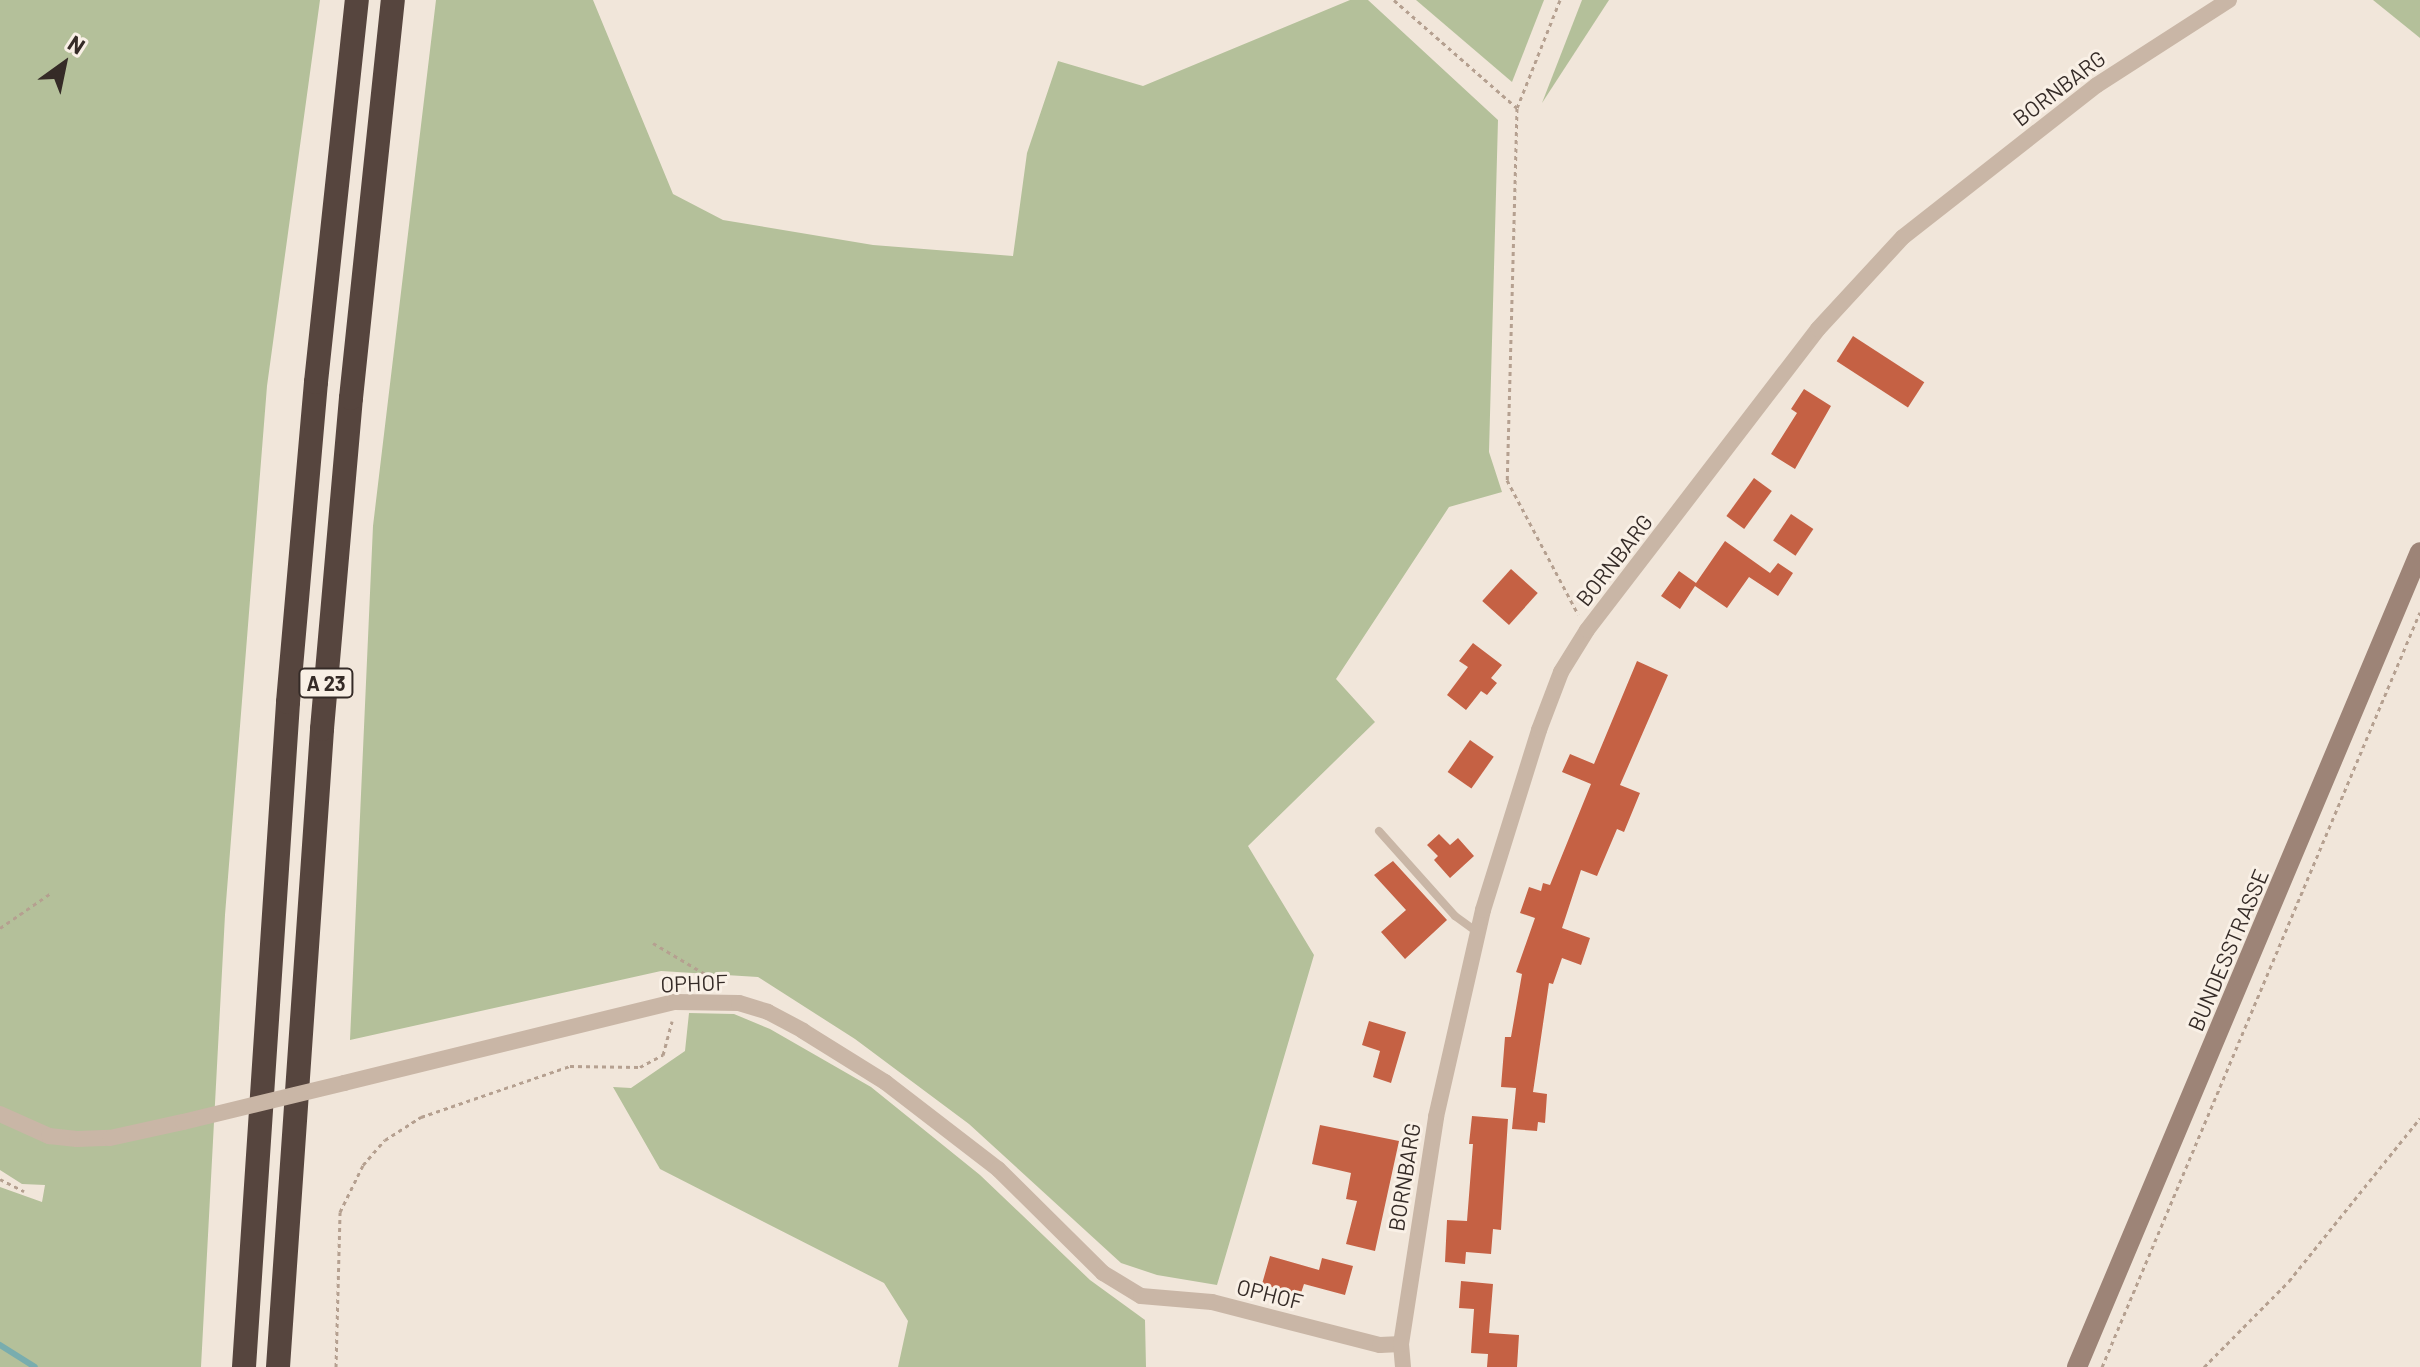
<!DOCTYPE html>
<html>
<head>
<meta charset="utf-8">
<style>
	body { margin:0 }
	#map { position:relative; width:2420px; height:1367px; overflow:hidden; background:#f1e6da; font-family:Barlow,sans-serif }
	div>[style] { position:absolute }
	[style*='--x'] { left:calc(var(--x)*1px); top:calc(var(--y)*1px); width:calc(var(--w)*1px); rotate:calc(var(--a)*1deg) }
	.green>* { inset:0; background:#b4c09a }
	.stream>* { height:6px; margin:-3px; padding:0 3px; transform-origin:3px; border-radius:3px; background:#79adae }
	.building>* { inset:0; background:#c56144; transform-origin:0 0 }
	.path>* { height:3px; margin-top:-1.5px; transform-origin:0; background:repeating-linear-gradient(90deg,#b5a090 0 4px,transparent 0 8px) }
	.lane>* { height:8px; margin:-4px; padding:0 4px; transform-origin:4px; border-radius:4px; background:#c9b6a6 }
	.street>* { height:16px; margin:-8px; padding:0 8px; transform-origin:8px; border-radius:8px; background:#c9b6a6 }
	.secondary>* { height:20px; margin:-10px; padding:0 10px; transform-origin:10px; border-radius:10px; background:#9d8477 }
	.highway>* { height:24px; margin:-12px; padding:0 12px; transform-origin:12px; border-radius:12px; background:#56453e }
	.street-bridge>* { height:16px; margin:-8px; padding:0 8px; transform-origin:8px; border-radius:8px; background:#c9b6a6 }
	span { translate:-50% -50%; white-space:nowrap; text-align:center; line-height:1.15; -webkit-text-stroke:6px #f9f0e6; paint-order:stroke }
	.shield-label span { padding:2px 6px; background:#f9f0e6; border:2px solid; border-radius:6px; -webkit-text-stroke-width:0 }
	.shield-label { font-size:20px; color:#352b27; font-weight:700 }
	.street-label { font-size:22px; color:#352b27 }
	.north { position:absolute; left:24px; top:24px; width:80px; height:80px; -webkit-text-stroke:6px #f9f0e6; paint-order:stroke; rotate:33deg; font-size:22px; font-weight:700; line-height:32px; text-align:center; color:#352b27 }
	.north::after { content:''; display:block; margin:auto; width:28px; height:36px; background:#352b27; clip-path:polygon(50% 0,100% 100%,50% 72%,0 100%) }
</style>
</head>
<body>
<div id="map">
	<div class="green">
		<i style="clip-path:polygon(0 0,320px 0,267px 386px,225px 915px,201px 1367px,0 1367px,0 1187px,42px 1202px,45px 1185px,22px 1184px,0 1170px)"></i>
		<i style="clip-path:polygon(436px 0,593px 0,673px 194px,723px 220px,873px 245px,1013px 256px,1027px 153px,1058px 61px,1143px 86px,1350px 0,1368px 0,1498px 120px,1489px 452px,1502px 492px,1449px 507px,1336px 679px,1375px 722px,1248px 846px,1314px 955px,1217px 1285px,1157px 1275px,1121px 1263px,969px 1124px,855px 1039px,758px 977px,661px 971px,350px 1040px,373px 526px)"></i>
		<i style="clip-path:polygon(1416px 0,1544px 0,1512px 82px)"></i>
		<i style="clip-path:polygon(1582px 0,1609px 0,1542px 103px)"></i>
		<i style="clip-path:polygon(2373px 0,2420px 0,2420px 38px)"></i>
		<i style="clip-path:polygon(689px 1013px,734px 1014px,770px 1029px,871px 1087px,980px 1175px,1090px 1280px,1145px 1320px,1146px 1367px,898px 1367px,908px 1321px,884px 1283px,660px 1169px,613px 1087px,631px 1088px,685px 1051px)"></i>
	</div>
	<div class="stream">
		<i style="--x:0;--y:1345;--w:41;--a:32.2"></i>
	</div>
	<div class="building">
		<i style="left:1853px;top:336px;width:85px;height:30px;rotate:33deg"></i>
		<i style="clip-path:polygon(1804px 389px,1831px 406px,1795px 469px,1771px 454px,1797px 413px,1791px 409px)"></i>
		<i style="left:1754px;top:478px;width:22px;height:47px;rotate:36deg"></i>
		<i style="left:1791px;top:514px;width:27px;height:32px;rotate:34deg"></i>
		<i style="clip-path:polygon(1725px 541px,1770px 573px,1778px 563px,1793px 573px,1778px 596px,1749px 577px,1727px 608px,1695px 586px,1680px 609px,1661px 596px,1679px 571px,1696px 583px)"></i>
		<i style="left:1511px;top:569px;width:36px;height:43px;rotate:42deg"></i>
		<i style="clip-path:polygon(1473px 643px,1502px 665px,1491px 678px,1497px 683px,1487px 695px,1481px 691px,1466px 710px,1447px 695px,1468px 667px,1459px 661px)"></i>
		<i style="clip-path:polygon(1637px 661px,1668px 675px,1620px 785px,1640px 793px,1624px 832px,1617px 829px,1597px 876px,1581px 870px,1562px 928px,1590px 938px,1581px 965px,1562px 958px,1553px 984px,1549px 983px,1533px 1092px,1547px 1094px,1545px 1123px,1538px 1122px,1537px 1131px,1512px 1129px,1516px 1088px,1501px 1087px,1505px 1037px,1511px 1037px,1522px 974px,1516px 972px,1535px 918px,1520px 913px,1529px 887px,1541px 891px,1543px 883px,1550px 885px,1591px 784px,1562px 772px,1570px 754px,1594px 764px)"></i>
		<i style="left:1470px;top:740px;width:29px;height:39px;rotate:35deg"></i>
		<i style="clip-path:polygon(1439px 834px,1450px 845px,1458px 838px,1474px 856px,1450px 878px,1434px 860px,1438px 856px,1427px 845px)"></i>
		<i style="clip-path:polygon(1393px 861px,1447px 920px,1405px 959px,1381px 932px,1406px 910px,1374px 875px)"></i>
		<i style="clip-path:polygon(1369px 1021px,1406px 1032px,1391px 1083px,1373px 1077px,1380px 1051px,1362px 1045px)"></i>
		<i style="clip-path:polygon(1472px 1116px,1508px 1119px,1501px 1230px,1493px 1229px,1491px 1254px,1466px 1252px,1465px 1264px,1445px 1262px,1447px 1220px,1467px 1221px,1473px 1144px,1469px 1144px)"></i>
		<i style="clip-path:polygon(1320px 1125px,1399px 1141px,1375px 1251px,1346px 1244px,1357px 1201px,1346px 1199px,1351px 1173px,1312px 1164px)"></i>
		<i style="clip-path:polygon(1270px 1256px,1319px 1270px,1322px 1258px,1353px 1266px,1345px 1295px,1304px 1284px,1300px 1296px,1262px 1284px)"></i>
		<i style="clip-path:polygon(1461px 1281px,1493px 1284px,1489px 1333px,1519px 1335px,1517px 1367px,1487px 1367px,1488px 1354px,1471px 1353px,1474px 1309px,1459px 1308px)"></i>
	</div>
	<div class="path">
		<i style="--x:1394;--y:0;--w:164;--a:41.3"></i>
		<i style="--x:1560;--y:0;--w:116;--a:111.7"></i>
		<i style="--x:1517;--y:108;--w:372;--a:91.5"></i>
		<i style="--x:1507;--y:480;--w:152;--a:62.1"></i>
		<i style="--x:0;--y:928;--w:62;--a:-34.5"></i>
		<i style="--x:653;--y:943;--w:80;--a:30.7"></i>
		<i style="--x:0;--y:1179;--w:27;--a:27"></i>
		<i style="--x:336;--y:1367;--w:155;--a:-88.5"></i>
		<i style="--x:340;--y:1212;--w:52;--a:-63.9"></i>
		<i style="--x:363;--y:1165;--w:33;--a:-49"></i>
		<i style="--x:385;--y:1140;--w:43;--a:-32.6"></i>
		<i style="--x:421;--y:1117;--w:157;--a:-18.9"></i>
		<i style="--x:570;--y:1066;--w:70;--a:0.8"></i>
		<i style="--x:640;--y:1067;--w:26;--a:-28"></i>
		<i style="--x:663;--y:1055;--w:35;--a:-75"></i>
		<i style="--x:2102;--y:1367;--w:819;--a:-67.16"></i>
		<i style="--x:2204;--y:1367;--w:121;--a:-45.3"></i>
		<i style="--x:2289;--y:1281;--w:209;--a:-51.2"></i>
	</div>
	<div class="lane">
		<i style="--x:1379;--y:831;--w:114;--a:48.2"></i>
		<i style="--x:1455;--y:916;--w:29;--a:36"></i>
	</div>
	<div class="street">
		<i style="--x:344;--y:1083;--w:341;--a:-13.8"></i>
		<i style="--x:675;--y:1002;--w:64;--a:0.9"></i>
		<i style="--x:739;--y:1003;--w:30;--a:17"></i>
		<i style="--x:768;--y:1012;--w:40;--a:28"></i>
		<i style="--x:803;--y:1031;--w:97;--a:31.9"></i>
		<i style="--x:885;--y:1082;--w:143;--a:37.6"></i>
		<i style="--x:998;--y:1169;--w:148;--a:44.7"></i>
		<i style="--x:1103;--y:1273;--w:44;--a:31.2"></i>
		<i style="--x:1141;--y:1296;--w:71;--a:4.8"></i>
		<i style="--x:1212;--y:1302;--w:173;--a:14.4"></i>
		<i style="--x:1380;--y:1345;--w:21;--a:-3"></i>
		<i style="--x:0;--y:1114;--w:54;--a:24.2"></i>
		<i style="--x:49;--y:1136;--w:28;--a:6"></i>
		<i style="--x:77;--y:1139;--w:33;--a:-2"></i>
		<i style="--x:110;--y:1138;--w:75;--a:-12.4"></i>
		<i style="--x:1403;--y:1367;--w:23;--a:-95"></i>
		<i style="--x:1401;--y:1344;--w:230;--a:-81.2"></i>
		<i style="--x:1436;--y:1117;--w:212;--a:-77.2"></i>
		<i style="--x:1483;--y:910;--w:189;--a:-72.7"></i>
		<i style="--x:1539;--y:730;--w:62;--a:-69.2"></i>
		<i style="--x:1561;--y:672;--w:49;--a:-58.2"></i>
		<i style="--x:1587;--y:630;--w:379;--a:-52.5"></i>
		<i style="--x:1818;--y:329;--w:125;--a:-47.3"></i>
		<i style="--x:1903;--y:237;--w:246;--a:-38.1"></i>
		<i style="--x:2097;--y:85;--w:157;--a:-32.8"></i>
	</div>
	<div class="secondary">
		<i style="--x:2077;--y:1367;--w:884;--a:-67.18"></i>
	</div>
	<div class="highway">
		<i style="--x:244;--y:1367;--w:666;--a:-86.21"></i>
		<i style="--x:288;--y:702;--w:321;--a:-85"></i>
		<i style="--x:316;--y:382;--w:384;--a:-83.9"></i>
		<i style="--x:278;--y:1367;--w:640;--a:-86.05"></i>
		<i style="--x:322;--y:729;--w:332;--a:-85"></i>
		<i style="--x:351;--y:398;--w:400;--a:-84"></i>
	</div>
	<div class="street-bridge">
		<i style="--x:183;--y:1122;--w:166;--a:-13.6"></i>
	</div>
	<div class="shield-label">
		<span style="left:326px;top:683px">A 23</span>
	</div>
	<div class="street-label">
		<span style="left:2059px;top:88px;rotate:-37deg">BORNBARG</span>
		<span style="left:1614px;top:560px;rotate:-52deg">BORNBARG</span>
		<span style="left:2228px;top:950px;rotate:-67deg">BUNDESSTRASSE</span>
		<span style="left:694px;top:983px;rotate:-2deg">OPHOF</span>
		<span style="left:1404px;top:1177px;rotate:-81deg">BORNBARG</span>
		<span style="left:1270px;top:1294px;rotate:14deg">OPHOF</span>
	</div>
	<div class="north">N</div>
</div>
</body>
</html>
